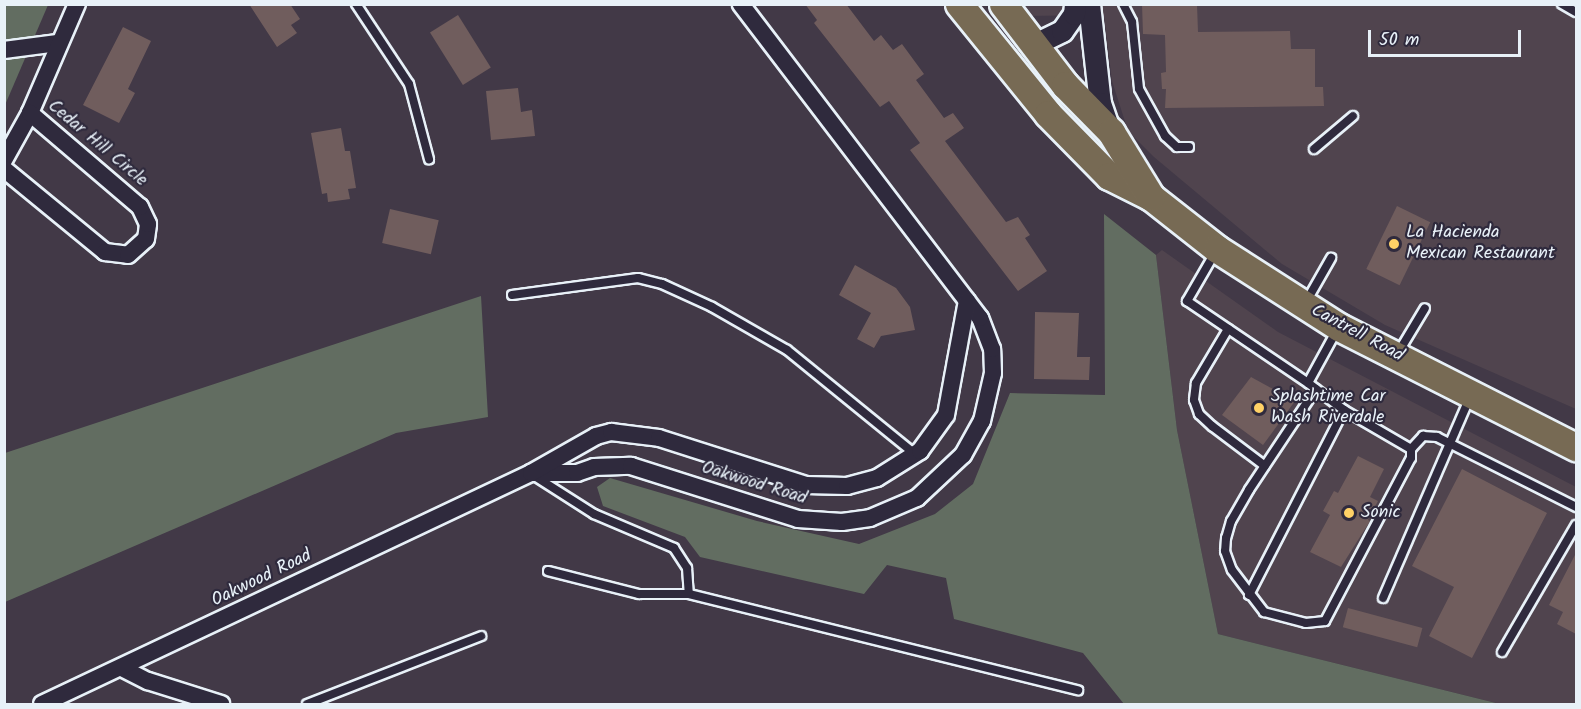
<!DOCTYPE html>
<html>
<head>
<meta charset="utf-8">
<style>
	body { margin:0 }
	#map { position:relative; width:1581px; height:709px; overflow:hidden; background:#423947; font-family:Kalam,sans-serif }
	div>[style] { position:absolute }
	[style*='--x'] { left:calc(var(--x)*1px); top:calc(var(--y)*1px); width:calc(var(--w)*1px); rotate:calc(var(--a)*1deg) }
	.built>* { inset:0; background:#50444e }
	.green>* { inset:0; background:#626d61 }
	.building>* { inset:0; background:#705d5d; transform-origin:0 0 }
	.roads { filter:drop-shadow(2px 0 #e8f1f8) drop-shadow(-2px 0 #e8f1f8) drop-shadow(0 2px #e8f1f8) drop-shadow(0 -2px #e8f1f8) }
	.service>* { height:8px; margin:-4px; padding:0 4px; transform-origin:4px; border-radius:4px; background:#2f2a3d }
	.minor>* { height:16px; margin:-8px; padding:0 8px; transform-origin:8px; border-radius:8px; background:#2f2a3d }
	.tertiary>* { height:21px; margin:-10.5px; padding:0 10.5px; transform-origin:10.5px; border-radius:10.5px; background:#2f2a3d }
	.primary>* { height:27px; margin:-13.5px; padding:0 13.5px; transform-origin:13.5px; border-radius:13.5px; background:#776a54 }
	.dots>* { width:16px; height:16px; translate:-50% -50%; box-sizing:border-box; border:3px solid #2f2a3d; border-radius:50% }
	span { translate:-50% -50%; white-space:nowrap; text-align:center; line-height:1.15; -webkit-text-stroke:4.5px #2f2a3d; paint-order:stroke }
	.street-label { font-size:18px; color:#e8f1f8 }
	.poi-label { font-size:18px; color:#e8f1f8 }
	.left { translate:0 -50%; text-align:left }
	.frame { position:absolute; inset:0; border:6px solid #e8f1f8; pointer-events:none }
	.scale { position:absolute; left:1368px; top:30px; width:153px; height:27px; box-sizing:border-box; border:3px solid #e8f1f8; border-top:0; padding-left:8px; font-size:18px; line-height:21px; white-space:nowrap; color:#e8f1f8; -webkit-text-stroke:4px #2f2a3d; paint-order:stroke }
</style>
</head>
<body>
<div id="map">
	<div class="built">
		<i style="clip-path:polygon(1015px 5px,1576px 5px,1576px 409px,1385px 325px,1282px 264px,1154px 157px,1128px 131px,1112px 81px,1104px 15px,1023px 16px)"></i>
		<i style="clip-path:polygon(1162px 250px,1278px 332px,1576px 487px,1576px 704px,1500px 704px,1218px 634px,1177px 430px,1156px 255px)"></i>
	</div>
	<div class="green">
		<i style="clip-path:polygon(5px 5px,48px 5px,5px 105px)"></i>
		<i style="clip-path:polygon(1104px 214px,1156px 255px,1177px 430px,1218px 634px,1500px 704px,1124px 704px,1083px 653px,954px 619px,946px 578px,887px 565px,864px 594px,700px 557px,685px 537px,603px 506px,597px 487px,610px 478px,757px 521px,859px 544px,935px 514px,973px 484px,1010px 393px,1105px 395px)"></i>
		<i style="clip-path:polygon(481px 296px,488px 417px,396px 433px,5px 602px,5px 453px)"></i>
	</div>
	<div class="building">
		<i style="clip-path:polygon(249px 4px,290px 4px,300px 19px,291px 25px,297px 33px,277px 47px)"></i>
		<i style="clip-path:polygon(805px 4px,846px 4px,874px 41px,881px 35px,893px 50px,902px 44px,924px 74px,916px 80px,944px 118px,953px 113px,964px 128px,945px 141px,1006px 222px,1018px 217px,1030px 235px,1025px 238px,1047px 271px,1018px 291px,910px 150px,920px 143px,889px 101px,880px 107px,814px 23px,817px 20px)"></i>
		<i style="clip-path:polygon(1142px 4px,1197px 4px,1198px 32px,1290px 31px,1291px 49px,1315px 49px,1315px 87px,1323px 87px,1324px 106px,1165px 108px,1166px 89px,1162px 89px,1161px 73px,1166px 72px,1165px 35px,1143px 34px)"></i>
		<i style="left:458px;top:15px;width:62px;height:33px;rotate:58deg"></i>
		<i style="clip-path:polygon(123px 27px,151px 41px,128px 89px,135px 93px,119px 123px,83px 105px)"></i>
		<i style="clip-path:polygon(518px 88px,521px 112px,532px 110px,535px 136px,491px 140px,486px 91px)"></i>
		<i style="clip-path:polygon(341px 128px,345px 151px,350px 151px,356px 188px,348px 189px,350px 199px,328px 202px,327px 193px,322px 194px,311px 133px)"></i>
		<i style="left:1397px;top:206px;width:37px;height:70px;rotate:26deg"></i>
		<i style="left:390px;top:209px;width:50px;height:35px;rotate:13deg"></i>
		<i style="clip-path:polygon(855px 265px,896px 288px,910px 307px,915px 330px,881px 336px,874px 348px,857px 339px,871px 313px,839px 295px)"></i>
		<i style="clip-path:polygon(1035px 312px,1079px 313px,1077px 357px,1090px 357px,1089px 380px,1034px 379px)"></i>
		<i style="clip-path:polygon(1251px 377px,1295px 401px,1263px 445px,1222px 415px)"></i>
		<i style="clip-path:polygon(1358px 456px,1384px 469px,1370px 497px,1378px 501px,1368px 520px,1370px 521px,1341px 567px,1310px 552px,1330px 515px,1323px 511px,1334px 491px,1338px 493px)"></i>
		<i style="clip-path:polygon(1462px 469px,1547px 513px,1472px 658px,1429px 636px,1454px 587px,1412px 566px)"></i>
		<i style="clip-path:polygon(1576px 553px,1576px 634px,1557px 624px,1563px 612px,1549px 605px)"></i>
		<i style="left:1348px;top:608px;width:77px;height:20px;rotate:15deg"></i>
	</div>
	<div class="roads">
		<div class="service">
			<i style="--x:356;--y:4;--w:96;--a:56.5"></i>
			<i style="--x:409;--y:84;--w:78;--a:75.1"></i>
			<i style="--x:1123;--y:4;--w:20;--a:63"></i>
			<i style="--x:1132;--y:22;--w:67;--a:84"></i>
			<i style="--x:1139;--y:89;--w:54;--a:61"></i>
			<i style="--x:1165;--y:136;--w:16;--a:43"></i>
			<i style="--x:1177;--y:147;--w:12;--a:0"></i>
			<i style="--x:1562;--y:4;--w:16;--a:30"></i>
			<i style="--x:1314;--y:149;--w:51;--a:-40.2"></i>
			<i style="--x:1216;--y:251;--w:58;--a:120.1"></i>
			<i style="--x:1187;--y:301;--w:146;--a:34.1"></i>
			<i style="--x:512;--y:295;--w:127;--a:-7.7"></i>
			<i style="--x:638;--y:278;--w:25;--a:14"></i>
			<i style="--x:662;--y:284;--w:55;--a:24.7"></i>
			<i style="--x:712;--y:307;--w:86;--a:29.8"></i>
			<i style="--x:787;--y:350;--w:165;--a:39.1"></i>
			<i style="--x:1306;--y:302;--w:51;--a:-60.4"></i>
			<i style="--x:1228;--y:329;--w:63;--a:120.7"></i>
			<i style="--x:1196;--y:383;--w:17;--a:97"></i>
			<i style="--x:1194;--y:400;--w:15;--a:70"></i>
			<i style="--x:1199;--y:414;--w:18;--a:43"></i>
			<i style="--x:1212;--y:426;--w:66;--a:37"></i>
			<i style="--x:1337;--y:330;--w:60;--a:118.7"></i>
			<i style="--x:1308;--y:383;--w:45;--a:36.9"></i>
			<i style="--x:1344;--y:410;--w:78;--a:30.2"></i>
			<i style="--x:1398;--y:353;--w:52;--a:-59"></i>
			<i style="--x:1316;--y:389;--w:121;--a:123.6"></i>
			<i style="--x:1249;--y:490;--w:36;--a:120"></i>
			<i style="--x:1231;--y:521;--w:18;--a:106"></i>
			<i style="--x:1226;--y:538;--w:13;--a:94"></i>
			<i style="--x:1225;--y:551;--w:20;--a:70"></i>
			<i style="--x:1232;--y:570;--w:53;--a:52.7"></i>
			<i style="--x:1264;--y:612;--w:43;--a:14.7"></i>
			<i style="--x:1306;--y:623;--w:19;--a:-6"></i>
			<i style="--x:1325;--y:621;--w:184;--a:-62.2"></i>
			<i style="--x:1411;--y:458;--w:9;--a:-90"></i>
			<i style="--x:1411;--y:449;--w:18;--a:-47"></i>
			<i style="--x:1423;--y:436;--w:14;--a:4"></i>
			<i style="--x:1437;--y:437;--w:156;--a:26.7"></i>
			<i style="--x:536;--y:477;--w:69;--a:32.5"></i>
			<i style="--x:594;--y:514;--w:87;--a:23"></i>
			<i style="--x:674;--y:548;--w:24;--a:57"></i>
			<i style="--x:687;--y:568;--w:26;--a:86"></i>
			<i style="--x:689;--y:594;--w:401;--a:13.9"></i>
			<i style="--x:548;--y:571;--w:94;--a:14.2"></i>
			<i style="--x:639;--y:594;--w:50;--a:0"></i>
			<i style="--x:1249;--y:595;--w:208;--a:-62.8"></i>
			<i style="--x:1383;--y:598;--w:219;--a:-66.6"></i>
			<i style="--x:1502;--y:652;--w:147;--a:-59.8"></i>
			<i style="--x:307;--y:704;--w:187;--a:-21.3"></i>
		</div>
		<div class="minor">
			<i style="--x:4;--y:50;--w:54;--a:-7.4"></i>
			<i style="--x:4;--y:160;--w:54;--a:-61"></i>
			<i style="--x:30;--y:113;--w:119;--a:-66.7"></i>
			<i style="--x:4;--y:169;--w:131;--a:39.4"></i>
			<i style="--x:105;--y:252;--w:23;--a:7"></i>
			<i style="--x:128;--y:255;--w:24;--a:-42"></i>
			<i style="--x:146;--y:239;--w:15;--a:-82"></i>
			<i style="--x:148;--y:224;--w:19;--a:-115"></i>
			<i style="--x:140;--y:207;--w:145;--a:-139.5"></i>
			<i style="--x:531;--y:473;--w:46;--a:0"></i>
			<i style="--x:577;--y:473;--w:18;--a:-19"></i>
			<i style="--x:594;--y:467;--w:37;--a:-2"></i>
			<i style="--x:631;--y:466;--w:175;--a:17.6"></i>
			<i style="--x:798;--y:519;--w:44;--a:3.9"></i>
			<i style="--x:842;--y:522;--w:28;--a:-8"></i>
			<i style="--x:870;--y:518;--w:51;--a:-23.1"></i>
			<i style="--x:917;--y:498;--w:63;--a:-43.1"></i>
			<i style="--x:963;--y:455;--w:39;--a:-61"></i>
			<i style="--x:982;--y:421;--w:49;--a:-77.1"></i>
			<i style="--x:993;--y:373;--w:24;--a:-92"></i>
			<i style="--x:992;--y:349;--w:33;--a:-111"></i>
			<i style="--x:980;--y:318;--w:395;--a:-127.3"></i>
			<i style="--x:124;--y:669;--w:27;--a:27"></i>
			<i style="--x:148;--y:681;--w:77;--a:17.5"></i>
			<i style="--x:42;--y:704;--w:541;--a:-25.29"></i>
			<i style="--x:531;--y:473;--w:75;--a:-29.6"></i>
			<i style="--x:596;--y:436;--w:16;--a:-15"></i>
			<i style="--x:611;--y:432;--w:48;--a:7.1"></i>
			<i style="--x:659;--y:438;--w:154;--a:17.7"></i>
			<i style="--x:806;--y:485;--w:41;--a:1.4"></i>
			<i style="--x:847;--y:486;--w:31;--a:-15"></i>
			<i style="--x:877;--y:478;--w:51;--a:-32.1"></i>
			<i style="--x:920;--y:451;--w:44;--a:-54.2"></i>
			<i style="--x:946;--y:415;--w:116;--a:-79.6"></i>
		</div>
		<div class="tertiary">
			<i style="--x:1089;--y:4;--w:100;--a:83.7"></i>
			<i style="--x:1100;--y:103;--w:24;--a:71"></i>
			<i style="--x:1033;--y:45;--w:32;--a:-26"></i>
			<i style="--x:1062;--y:31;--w:21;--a:-55"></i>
			<i style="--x:1074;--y:14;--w:10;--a:-84"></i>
		</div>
		<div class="primary">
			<i style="--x:959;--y:4;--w:141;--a:51"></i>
			<i style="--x:1048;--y:114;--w:87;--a:45.5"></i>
			<i style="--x:1109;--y:176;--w:47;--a:26.6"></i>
			<i style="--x:1151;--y:197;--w:84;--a:38.2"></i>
			<i style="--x:1217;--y:249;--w:145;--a:32.6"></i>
			<i style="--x:1339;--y:327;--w:266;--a:26.9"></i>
			<i style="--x:1003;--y:4;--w:102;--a:52.6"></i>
			<i style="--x:1065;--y:85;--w:66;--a:45.6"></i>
			<i style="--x:1111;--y:132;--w:76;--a:58.4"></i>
		</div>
	</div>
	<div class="dots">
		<i style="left:1394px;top:244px;background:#ffd166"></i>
		<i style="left:1259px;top:408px;background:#ffd166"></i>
		<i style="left:1349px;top:513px;background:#ffd166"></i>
	</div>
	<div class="street-label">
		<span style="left:97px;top:144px;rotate:40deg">Cedar Hill Circle</span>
		<span style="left:1357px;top:334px;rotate:28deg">Cantrell Road</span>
		<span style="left:754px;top:484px;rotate:17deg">Oakwood Road</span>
		<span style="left:262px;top:579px;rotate:-26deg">Oakwood Road</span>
	</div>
	<div class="poi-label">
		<span class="left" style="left:1406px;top:244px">La Hacienda<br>Mexican Restaurant</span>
		<span class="left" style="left:1271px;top:408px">Splashtime Car<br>Wash Riverdale</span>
		<span class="left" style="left:1361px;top:513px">Sonic</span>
	</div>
	<div class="frame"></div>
	<div class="scale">50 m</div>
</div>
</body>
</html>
